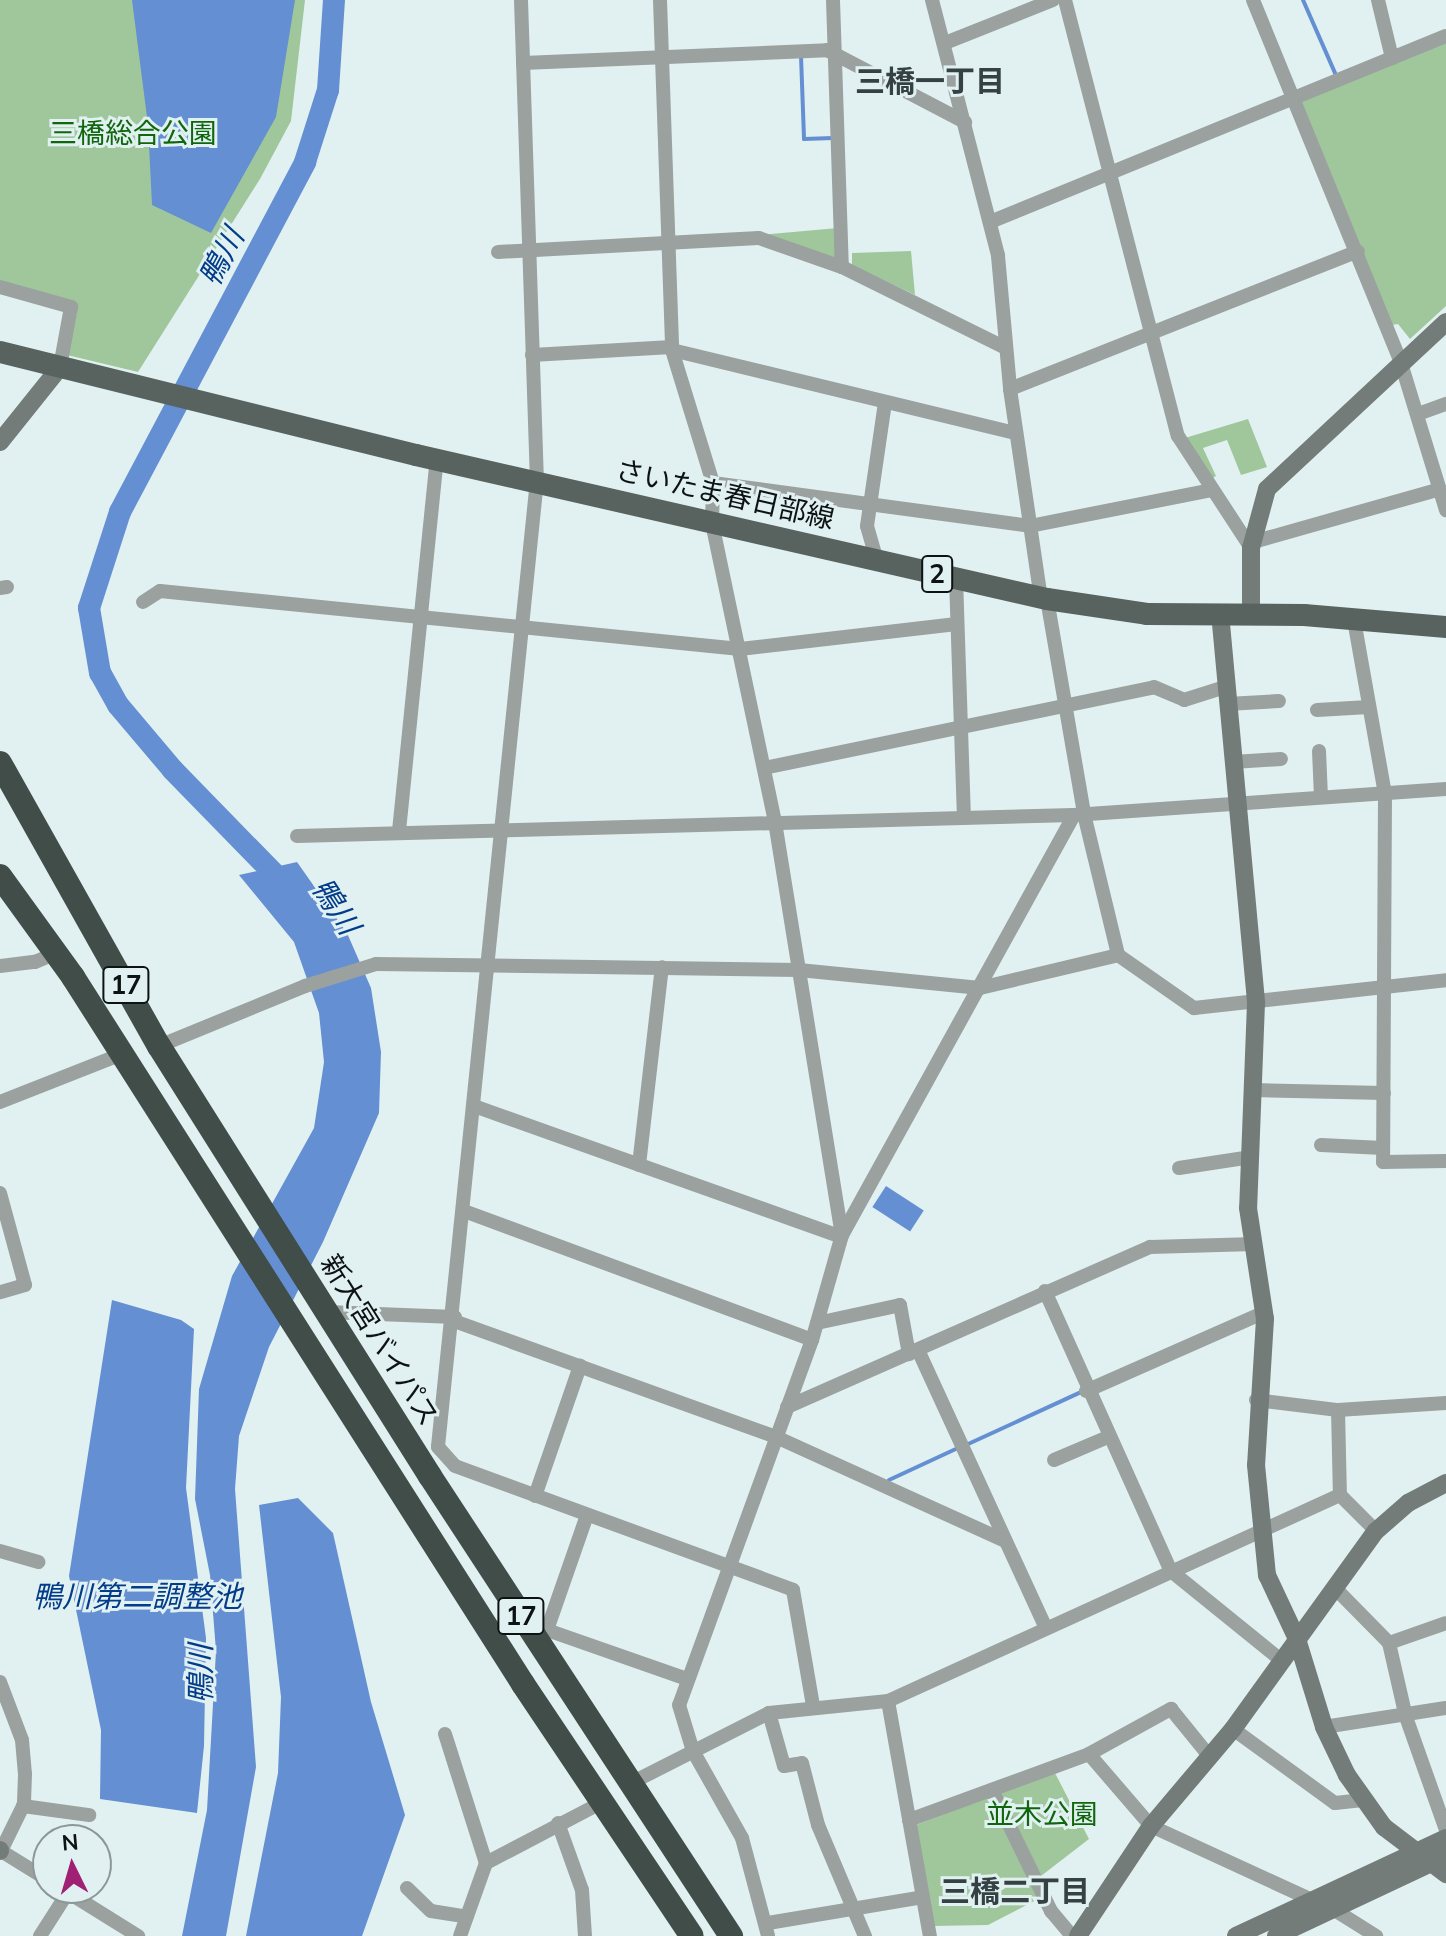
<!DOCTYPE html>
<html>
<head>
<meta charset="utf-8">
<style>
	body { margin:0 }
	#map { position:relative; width:1446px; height:1936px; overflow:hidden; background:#e1f1f1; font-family:Mulish,"Noto Sans JP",sans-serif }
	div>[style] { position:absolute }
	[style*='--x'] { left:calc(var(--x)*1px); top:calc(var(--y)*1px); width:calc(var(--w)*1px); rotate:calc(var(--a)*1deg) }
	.green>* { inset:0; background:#a0c79c }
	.water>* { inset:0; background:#648fd2; transform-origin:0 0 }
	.stream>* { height:4px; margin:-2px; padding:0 2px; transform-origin:2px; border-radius:2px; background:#648fd2 }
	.river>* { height:22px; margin:-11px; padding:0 11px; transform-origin:11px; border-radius:11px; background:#648fd2 }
	.street>* { height:14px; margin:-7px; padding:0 7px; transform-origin:7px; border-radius:7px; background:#9ba19f }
	.secondary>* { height:18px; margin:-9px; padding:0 9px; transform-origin:9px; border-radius:9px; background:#747c79 }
	.primary>* { height:22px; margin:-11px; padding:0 11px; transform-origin:11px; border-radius:11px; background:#58635f }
	.highway>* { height:24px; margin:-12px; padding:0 12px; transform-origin:12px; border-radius:12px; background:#414d48 }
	span { translate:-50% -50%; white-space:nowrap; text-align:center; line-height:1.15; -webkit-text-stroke:6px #e1f1f1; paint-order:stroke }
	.shield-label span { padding:2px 6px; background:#e1f1f1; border:2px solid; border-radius:6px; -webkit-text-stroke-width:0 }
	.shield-label { font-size:26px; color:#0d1213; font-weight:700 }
	.park-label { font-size:28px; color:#10660d }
	.street-label { font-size:28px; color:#0d1213 }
	.neighbourhood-label { font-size:30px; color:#354142; font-weight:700 }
	.water-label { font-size:30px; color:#033c8a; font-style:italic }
	.north { position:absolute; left:32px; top:1824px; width:80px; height:80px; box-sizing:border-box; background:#e1f1f1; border:2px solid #8c9898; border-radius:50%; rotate:355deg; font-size:22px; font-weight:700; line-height:32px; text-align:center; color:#0d1213 }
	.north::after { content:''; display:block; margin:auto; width:28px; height:36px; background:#a02173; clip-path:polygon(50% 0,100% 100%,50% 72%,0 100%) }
</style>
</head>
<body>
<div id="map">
	<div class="green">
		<i style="clip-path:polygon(0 0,305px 0,291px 121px,260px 179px,138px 372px,67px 355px,77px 312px,0 282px)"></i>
		<i style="clip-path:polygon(1446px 40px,1446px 306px,1410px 339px,1398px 324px,1392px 325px,1300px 98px)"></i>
		<i style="clip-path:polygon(838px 228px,839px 261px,759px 235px)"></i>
		<i style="clip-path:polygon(911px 251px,915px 295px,852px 265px,852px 253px)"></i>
		<i style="clip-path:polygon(1248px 419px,1267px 467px,1241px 475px,1227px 440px,1203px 448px,1216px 476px,1211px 479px,1185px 438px)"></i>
		<i style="clip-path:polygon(1055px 1773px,1089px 1839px,1041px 1876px,998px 1793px)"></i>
		<i style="clip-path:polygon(991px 1796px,1040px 1898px,988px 1925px,934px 1926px,916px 1825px)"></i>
	</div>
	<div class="water">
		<i style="clip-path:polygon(132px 0,295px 0,276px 117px,211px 233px,152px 205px,148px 125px)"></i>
		<i style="clip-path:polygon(297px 862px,347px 933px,371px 988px,381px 1052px,379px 1113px,323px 1242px,269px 1347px,239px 1436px,235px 1489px,256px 1767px,226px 1936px,182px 1936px,207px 1810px,216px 1651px,210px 1575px,195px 1499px,199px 1389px,232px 1276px,314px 1128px,324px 1062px,319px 1013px,294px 942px,239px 875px)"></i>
		<i style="left:886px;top:1186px;width:45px;height:25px;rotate:33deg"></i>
		<i style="clip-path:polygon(112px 1300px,181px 1320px,194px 1329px,186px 1488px,206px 1638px,204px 1746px,197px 1813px,100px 1799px,101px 1730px,69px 1576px)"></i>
		<i style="clip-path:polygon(298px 1498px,333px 1533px,371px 1702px,405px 1815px,362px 1936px,246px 1936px,278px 1773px,281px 1697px,259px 1505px)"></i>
	</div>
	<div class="stream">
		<i style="--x:1303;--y:0;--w:82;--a:66.3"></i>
		<i style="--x:801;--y:56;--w:83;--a:87.9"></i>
		<i style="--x:804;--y:139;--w:29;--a:-2"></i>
		<i style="--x:966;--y:1445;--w:127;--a:-24.7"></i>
		<i style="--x:889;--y:1480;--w:76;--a:-24.9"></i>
	</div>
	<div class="river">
		<i style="--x:290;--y:890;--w:168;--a:-134.3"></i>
		<i style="--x:173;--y:770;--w:85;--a:-130.2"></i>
		<i style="--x:118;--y:705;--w:37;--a:-119"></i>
		<i style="--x:100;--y:673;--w:66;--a:-99.6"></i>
		<i style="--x:89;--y:608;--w:101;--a:-72.1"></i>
		<i style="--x:120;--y:512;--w:396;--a:-62.1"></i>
		<i style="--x:305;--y:162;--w:76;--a:-72.3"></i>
		<i style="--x:328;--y:90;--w:90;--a:-86.2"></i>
	</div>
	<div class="street">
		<i style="--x:521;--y:0;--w:480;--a:88.1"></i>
		<i style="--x:537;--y:480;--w:972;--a:95.85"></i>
		<i style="--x:438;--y:1447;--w:25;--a:48"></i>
		<i style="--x:455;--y:1466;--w:360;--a:20.1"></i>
		<i style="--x:793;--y:1590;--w:118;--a:80.2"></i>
		<i style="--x:660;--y:0;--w:350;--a:88"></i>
		<i style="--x:672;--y:350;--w:139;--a:72.9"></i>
		<i style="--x:713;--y:483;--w:40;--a:91.4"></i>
		<i style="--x:712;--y:523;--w:306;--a:78.1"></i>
		<i style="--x:775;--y:822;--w:418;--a:80.8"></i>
		<i style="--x:842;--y:1235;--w:109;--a:105.9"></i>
		<i style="--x:812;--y:1340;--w:388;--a:110"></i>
		<i style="--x:679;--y:1705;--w:48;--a:73.1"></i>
		<i style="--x:693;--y:1751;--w:100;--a:60.6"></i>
		<i style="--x:742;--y:1838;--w:101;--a:75.1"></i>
		<i style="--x:833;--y:0;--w:267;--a:88.1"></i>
		<i style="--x:932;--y:0;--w:264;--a:75.5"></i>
		<i style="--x:998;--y:256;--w:134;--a:84.8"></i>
		<i style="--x:1010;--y:389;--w:211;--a:81.6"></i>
		<i style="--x:1065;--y:0;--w:450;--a:75.5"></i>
		<i style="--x:1178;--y:436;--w:134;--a:56.9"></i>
		<i style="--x:1253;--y:0;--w:392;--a:67.8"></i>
		<i style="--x:1401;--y:363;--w:154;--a:73"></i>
		<i style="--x:1378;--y:0;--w:60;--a:76.4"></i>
		<i style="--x:945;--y:43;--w:116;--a:-21.7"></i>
		<i style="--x:523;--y:63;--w:304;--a:-2.4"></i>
		<i style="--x:827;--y:50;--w:156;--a:27.6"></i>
		<i style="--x:990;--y:222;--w:492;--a:-22.2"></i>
		<i style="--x:498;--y:252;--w:261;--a:-3.1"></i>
		<i style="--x:759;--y:238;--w:88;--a:19.3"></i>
		<i style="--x:842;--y:267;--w:181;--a:26.3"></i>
		<i style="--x:0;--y:287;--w:74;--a:15.7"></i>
		<i style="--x:71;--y:307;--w:61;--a:100.4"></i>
		<i style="--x:672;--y:350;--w:354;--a:13.6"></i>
		<i style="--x:532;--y:355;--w:140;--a:-3.3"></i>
		<i style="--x:1010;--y:389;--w:374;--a:-21.6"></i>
		<i style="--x:1418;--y:414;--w:30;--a:-20"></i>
		<i style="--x:713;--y:483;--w:320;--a:7.7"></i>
		<i style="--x:1030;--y:526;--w:186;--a:-11.2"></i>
		<i style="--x:1253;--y:542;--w:194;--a:-15.8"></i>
		<i style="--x:877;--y:561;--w:36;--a:-106"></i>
		<i style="--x:867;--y:526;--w:125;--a:-81.7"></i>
		<i style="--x:956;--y:578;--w:240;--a:88.1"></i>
		<i style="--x:0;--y:588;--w:7;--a:-8"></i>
		<i style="--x:1047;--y:599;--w:218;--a:80.2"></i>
		<i style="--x:1084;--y:814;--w:145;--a:76.4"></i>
		<i style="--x:143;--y:602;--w:20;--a:-33"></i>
		<i style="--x:160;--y:591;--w:583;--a:5.71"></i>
		<i style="--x:740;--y:649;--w:218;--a:-6.6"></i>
		<i style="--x:1354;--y:620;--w:177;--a:79.9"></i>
		<i style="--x:1385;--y:794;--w:368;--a:90.3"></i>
		<i style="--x:1383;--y:1162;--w:63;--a:-0.9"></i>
		<i style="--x:1227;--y:704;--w:52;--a:-3.3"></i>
		<i style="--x:1317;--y:710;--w:52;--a:-3.3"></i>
		<i style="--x:1319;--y:751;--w:46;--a:87.5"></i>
		<i style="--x:1233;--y:762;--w:48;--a:-3.6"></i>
		<i style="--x:764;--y:768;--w:398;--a:-11.7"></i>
		<i style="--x:1154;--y:687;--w:33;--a:23"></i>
		<i style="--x:1184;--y:700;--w:43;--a:-17.6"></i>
		<i style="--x:399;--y:831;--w:373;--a:-84.2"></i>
		<i style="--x:297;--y:836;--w:777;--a:-1.55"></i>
		<i style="--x:1074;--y:815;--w:373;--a:-4"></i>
		<i style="--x:0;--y:966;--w:35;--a:-7"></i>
		<i style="--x:35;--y:962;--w:23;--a:-23"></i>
		<i style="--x:159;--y:1046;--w:158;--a:-22.3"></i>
		<i style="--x:305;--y:986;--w:74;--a:-17.2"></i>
		<i style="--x:376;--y:964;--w:423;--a:0.8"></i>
		<i style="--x:799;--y:970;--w:182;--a:5.7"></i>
		<i style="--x:980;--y:988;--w:142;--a:-13.4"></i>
		<i style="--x:1118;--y:955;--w:93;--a:34.9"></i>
		<i style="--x:1194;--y:1008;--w:254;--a:-6.3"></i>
		<i style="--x:1253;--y:1090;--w:131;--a:1.3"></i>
		<i style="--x:0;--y:1102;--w:131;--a:-21.5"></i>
		<i style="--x:474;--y:1106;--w:390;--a:19.6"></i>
		<i style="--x:841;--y:1237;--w:482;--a:-61.1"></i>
		<i style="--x:1321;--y:1145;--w:62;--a:2.8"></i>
		<i style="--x:639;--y:1165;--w:199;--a:-83.4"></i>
		<i style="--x:1179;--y:1168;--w:73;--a:-8.7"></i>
		<i style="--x:0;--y:1193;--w:95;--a:74.8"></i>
		<i style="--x:25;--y:1285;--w:26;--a:164"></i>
		<i style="--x:464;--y:1211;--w:371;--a:20.3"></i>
		<i style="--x:1045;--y:1291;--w:307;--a:65.8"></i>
		<i style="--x:1171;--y:1571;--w:143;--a:39"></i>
		<i style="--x:327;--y:1312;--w:128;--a:2.2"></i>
		<i style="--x:454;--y:1321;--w:342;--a:19.8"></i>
		<i style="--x:776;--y:1437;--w:252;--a:24.4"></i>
		<i style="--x:817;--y:1323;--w:85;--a:-12.2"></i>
		<i style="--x:900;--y:1305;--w:50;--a:79.6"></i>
		<i style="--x:918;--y:1350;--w:306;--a:65.3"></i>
		<i style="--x:1086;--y:1391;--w:196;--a:-23.8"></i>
		<i style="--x:1256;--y:1400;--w:83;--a:7"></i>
		<i style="--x:1338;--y:1410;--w:108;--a:-3.7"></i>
		<i style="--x:787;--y:1407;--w:397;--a:-23.8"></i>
		<i style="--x:1150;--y:1247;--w:105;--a:-1.6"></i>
		<i style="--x:1338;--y:1410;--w:85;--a:88.7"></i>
		<i style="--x:1340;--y:1495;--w:51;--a:45"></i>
		<i style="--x:1054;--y:1460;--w:59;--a:-23.1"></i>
		<i style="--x:535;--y:1496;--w:138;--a:-70.9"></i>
		<i style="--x:0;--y:1551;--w:40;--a:16"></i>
		<i style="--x:1335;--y:1588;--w:77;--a:45.5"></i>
		<i style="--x:1389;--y:1643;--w:76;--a:77.1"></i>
		<i style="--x:1406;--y:1717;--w:120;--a:70.5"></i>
		<i style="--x:547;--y:1630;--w:122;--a:-70.8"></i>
		<i style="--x:532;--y:1635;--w:16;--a:-18"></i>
		<i style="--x:547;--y:1630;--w:148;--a:19.3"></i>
		<i style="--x:1389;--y:1643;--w:60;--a:-19.3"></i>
		<i style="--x:0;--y:1682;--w:62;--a:69.2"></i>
		<i style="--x:22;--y:1740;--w:34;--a:85"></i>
		<i style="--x:25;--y:1774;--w:30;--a:92"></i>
		<i style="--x:24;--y:1804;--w:52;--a:116.1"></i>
		<i style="--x:1;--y:1851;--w:55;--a:31.7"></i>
		<i style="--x:888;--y:1701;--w:239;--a:79.9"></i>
		<i style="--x:769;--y:1713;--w:55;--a:74.2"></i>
		<i style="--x:784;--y:1766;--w:18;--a:-9"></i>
		<i style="--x:802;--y:1763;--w:64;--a:75.5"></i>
		<i style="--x:818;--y:1825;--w:121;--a:67.1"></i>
		<i style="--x:1324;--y:1727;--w:123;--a:-8.9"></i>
		<i style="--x:1233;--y:1729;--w:126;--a:36"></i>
		<i style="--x:1335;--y:1803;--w:28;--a:-6"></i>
		<i style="--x:445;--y:1734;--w:135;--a:72.4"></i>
		<i style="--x:486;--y:1863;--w:77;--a:109.6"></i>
		<i style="--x:1089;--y:1754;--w:95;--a:49.3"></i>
		<i style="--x:1151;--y:1826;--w:177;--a:24.7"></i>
		<i style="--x:629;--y:1784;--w:157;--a:-26.9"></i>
		<i style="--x:769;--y:1713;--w:120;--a:-5.8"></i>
		<i style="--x:888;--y:1701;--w:497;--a:-24.5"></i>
		<i style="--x:992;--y:1790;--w:135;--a:64"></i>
		<i style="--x:1051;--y:1911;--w:33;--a:50"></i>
		<i style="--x:23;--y:1806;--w:67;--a:7.8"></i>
		<i style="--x:909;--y:1820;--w:192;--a:-20.1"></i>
		<i style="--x:1089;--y:1754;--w:94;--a:-28.8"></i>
		<i style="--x:1171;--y:1709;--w:62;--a:50.9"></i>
		<i style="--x:558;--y:1823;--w:71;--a:70.3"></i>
		<i style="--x:582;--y:1890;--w:46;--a:86.3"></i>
		<i style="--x:486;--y:1863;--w:119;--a:-27.6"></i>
		<i style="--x:61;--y:1888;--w:91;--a:31.9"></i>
		<i style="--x:407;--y:1888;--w:33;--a:44"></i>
		<i style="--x:431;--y:1911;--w:36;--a:9"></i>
		<i style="--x:1333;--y:1909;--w:51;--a:32.1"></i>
		<i style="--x:768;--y:1923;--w:157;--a:-9.5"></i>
		<i style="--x:40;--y:1936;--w:52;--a:-57.5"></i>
	</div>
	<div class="secondary">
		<i style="--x:0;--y:442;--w:96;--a:-51.3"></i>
		<i style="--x:1220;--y:613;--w:392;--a:84.7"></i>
		<i style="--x:1256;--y:1003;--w:205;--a:92.2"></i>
		<i style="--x:1248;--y:1208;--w:112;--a:81.3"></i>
		<i style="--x:1265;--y:1319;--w:146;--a:93.5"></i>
		<i style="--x:1256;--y:1465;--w:111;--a:84.3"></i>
		<i style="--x:1267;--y:1575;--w:71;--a:64.9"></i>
		<i style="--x:1297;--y:1639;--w:92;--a:72.9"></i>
		<i style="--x:1324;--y:1727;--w:53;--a:64.4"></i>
		<i style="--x:1347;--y:1775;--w:64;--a:54.6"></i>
		<i style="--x:1384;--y:1827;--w:78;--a:37.2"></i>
		<i style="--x:1251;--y:613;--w:65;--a:-90"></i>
		<i style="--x:1251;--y:548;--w:61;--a:-74.8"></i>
		<i style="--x:1267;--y:489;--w:245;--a:-43"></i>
		<i style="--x:0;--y:1850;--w:1;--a:90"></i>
		<i style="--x:1078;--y:1936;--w:132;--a:-56.4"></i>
		<i style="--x:1151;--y:1826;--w:127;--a:-49.8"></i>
		<i style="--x:1233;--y:1729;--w:244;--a:-54.2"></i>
		<i style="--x:1376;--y:1531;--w:43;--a:-41.2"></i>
		<i style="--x:1408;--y:1503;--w:43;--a:-27.8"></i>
		<i style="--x:1236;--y:1936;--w:232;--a:-25"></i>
		<i style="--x:1276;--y:1936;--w:188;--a:-25.2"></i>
	</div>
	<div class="primary">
		<i style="--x:0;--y:352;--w:429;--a:13.9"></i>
		<i style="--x:416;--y:455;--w:647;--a:12.86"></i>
		<i style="--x:1047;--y:599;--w:101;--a:8.5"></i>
		<i style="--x:1147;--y:614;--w:157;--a:0.4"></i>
		<i style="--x:1304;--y:615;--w:143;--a:4.8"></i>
	</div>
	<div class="highway">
		<i style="--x:0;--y:763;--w:325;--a:60.7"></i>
		<i style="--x:159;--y:1046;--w:508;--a:57.78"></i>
		<i style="--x:430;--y:1476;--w:550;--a:56.8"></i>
		<i style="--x:0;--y:876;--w:125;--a:54.1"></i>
		<i style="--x:73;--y:977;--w:838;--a:57.52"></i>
		<i style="--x:523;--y:1684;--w:303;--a:56.2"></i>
	</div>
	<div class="shield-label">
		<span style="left:937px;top:574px">2</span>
		<span style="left:126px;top:985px">17</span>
		<span style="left:521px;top:1616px">17</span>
	</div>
	<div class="park-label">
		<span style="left:133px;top:133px">三橋総合公園</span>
		<span style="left:1042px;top:1814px">並木公園</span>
	</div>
	<div class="street-label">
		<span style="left:725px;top:494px;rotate:13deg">さいたま春日部線</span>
		<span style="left:380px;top:1340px;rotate:58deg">新大宮バイパス</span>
	</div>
	<div class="neighbourhood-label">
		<span style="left:930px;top:81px">三橋一丁目</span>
		<span style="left:1015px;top:1891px">三橋二丁目</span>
	</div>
	<div class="water-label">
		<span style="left:221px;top:257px;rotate:-62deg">鴨川</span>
		<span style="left:336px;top:906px;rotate:57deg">鴨川</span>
		<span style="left:137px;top:1596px">鴨川第二調整池</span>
		<span style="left:200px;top:1674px;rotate:-90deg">鴨川</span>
	</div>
	<div class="north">N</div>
</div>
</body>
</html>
